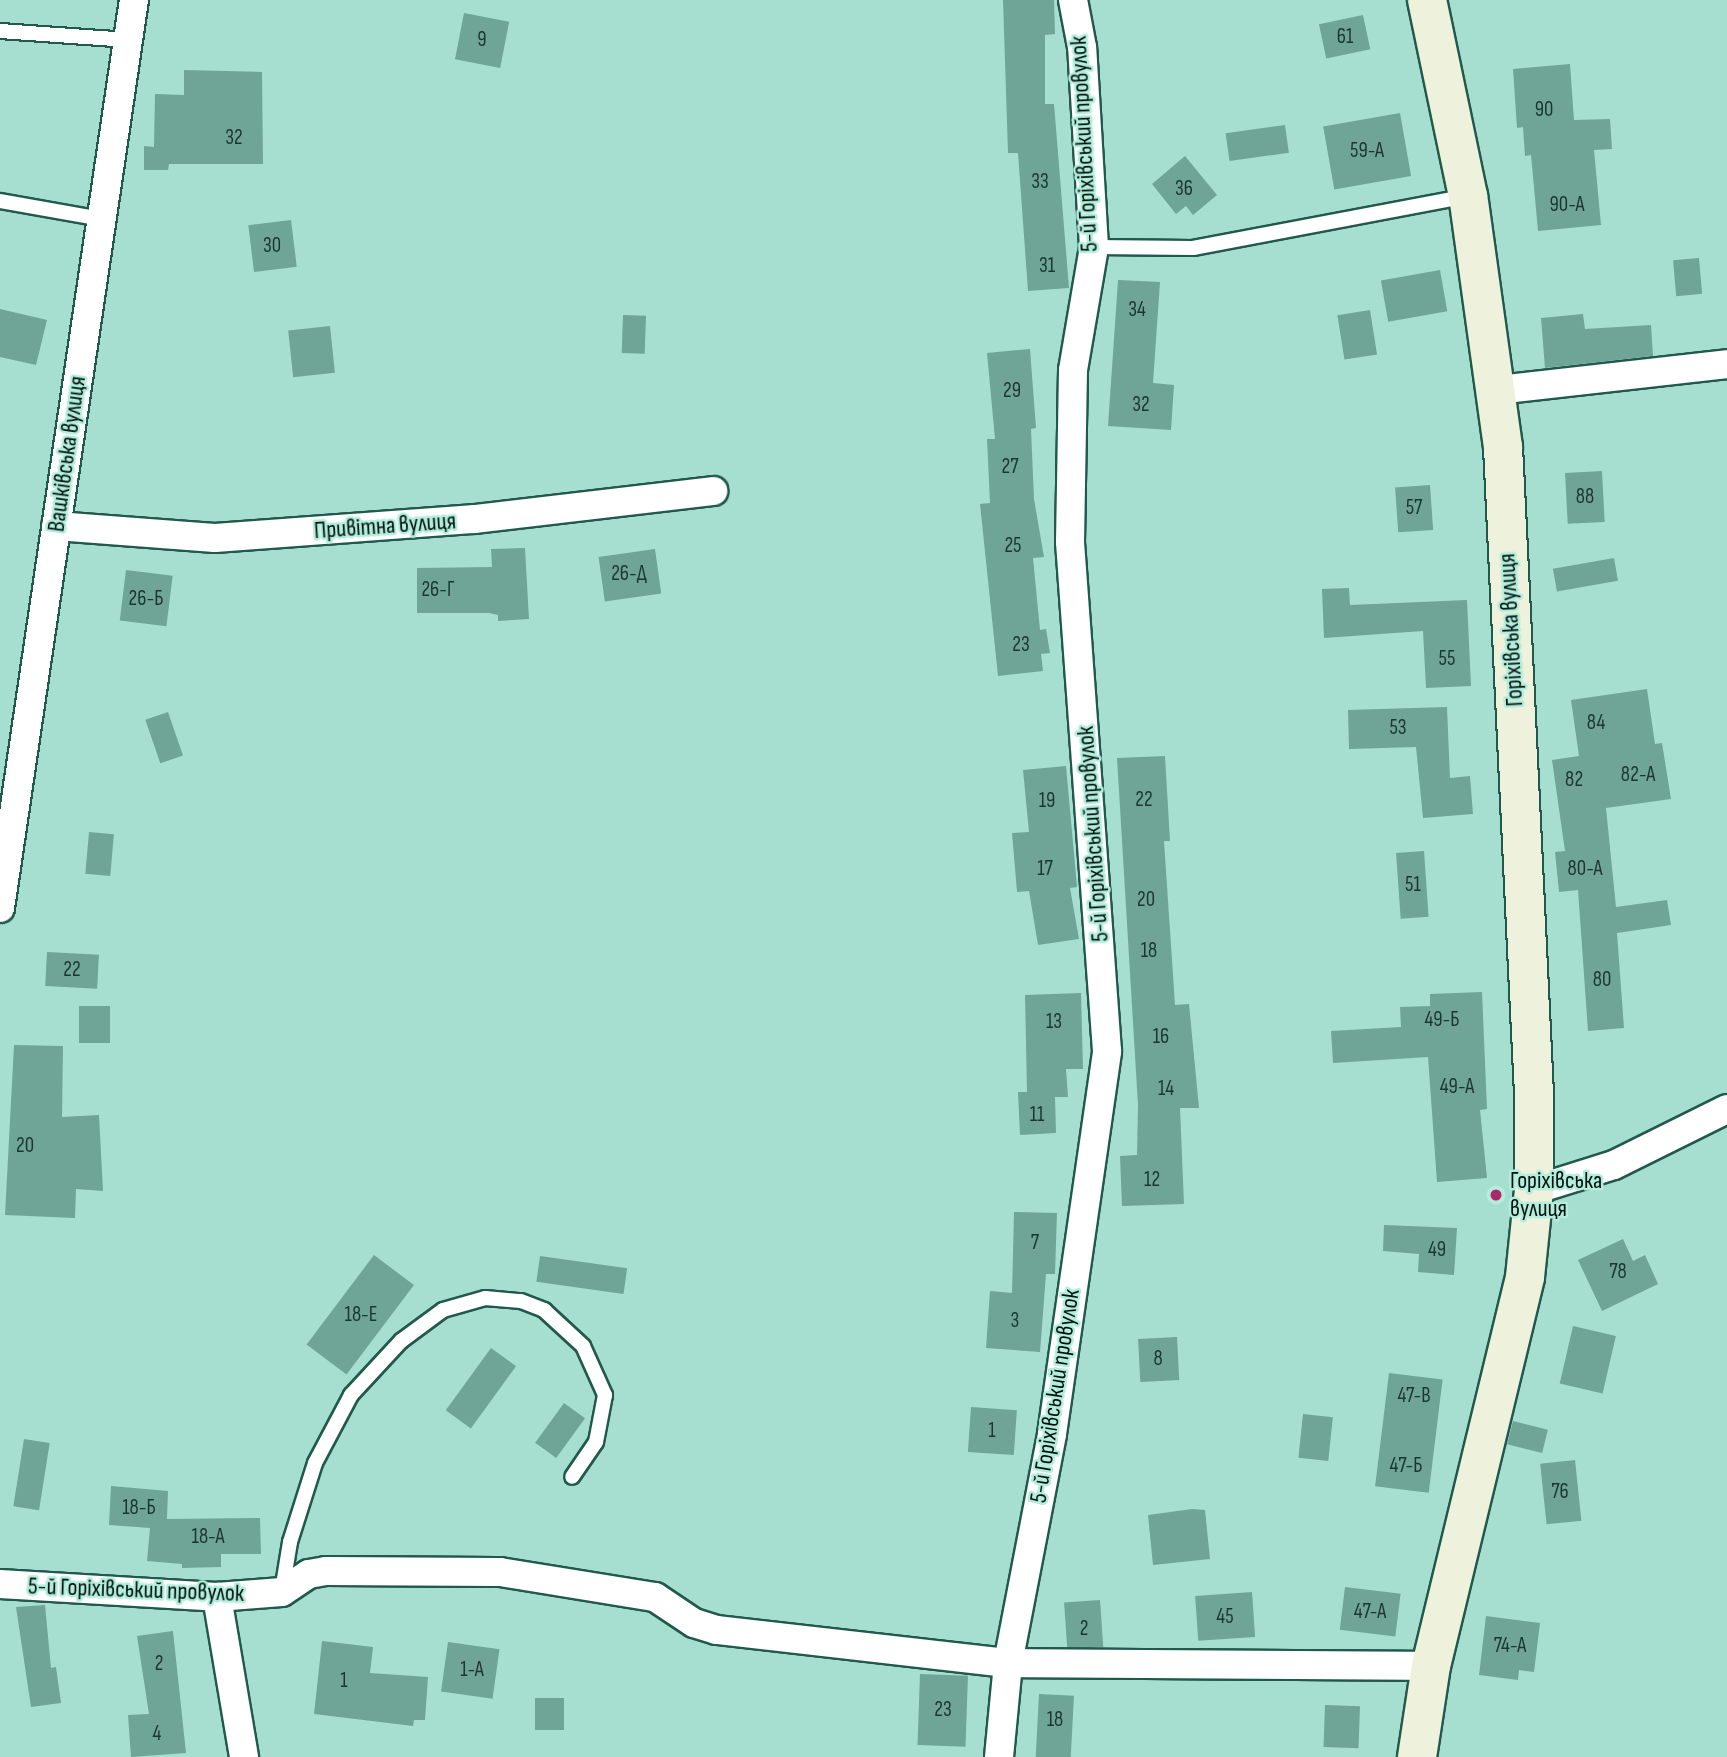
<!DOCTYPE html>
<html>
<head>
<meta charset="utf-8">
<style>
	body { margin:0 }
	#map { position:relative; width:1727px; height:1757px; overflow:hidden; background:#a6dfcf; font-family:"Sofia Sans Condensed",sans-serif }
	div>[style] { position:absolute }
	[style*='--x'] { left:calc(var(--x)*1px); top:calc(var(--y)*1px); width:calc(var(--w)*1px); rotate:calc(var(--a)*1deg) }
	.building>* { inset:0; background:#6ea596; transform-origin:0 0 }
	.roads { filter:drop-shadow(2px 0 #21594c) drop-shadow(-2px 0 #21594c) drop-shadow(0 2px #21594c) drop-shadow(0 -2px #21594c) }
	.lane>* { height:14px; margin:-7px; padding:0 7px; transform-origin:7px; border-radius:7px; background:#fff }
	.street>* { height:28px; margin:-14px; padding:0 14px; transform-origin:14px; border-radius:14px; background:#fff }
	.secondary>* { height:38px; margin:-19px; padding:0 19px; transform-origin:19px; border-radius:19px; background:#eef1db }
	.dots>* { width:19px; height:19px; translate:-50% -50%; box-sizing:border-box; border:4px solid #b3eddc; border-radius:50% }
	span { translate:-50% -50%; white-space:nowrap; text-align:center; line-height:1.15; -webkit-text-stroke:5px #b3eddc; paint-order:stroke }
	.number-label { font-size:21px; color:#1c352e }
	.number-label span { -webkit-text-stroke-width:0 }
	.street-label { font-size:24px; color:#00100b }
	.poi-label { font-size:24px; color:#00100b }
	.left { translate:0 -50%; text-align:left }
</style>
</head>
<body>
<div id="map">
	<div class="building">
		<i style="clip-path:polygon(1003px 0,1054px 0,1055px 34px,1045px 35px,1045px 104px,1054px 104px,1069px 288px,1028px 291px,1018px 153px,1008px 153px)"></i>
		<i style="left:464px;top:13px;width:46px;height:47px;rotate:11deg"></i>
		<i style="left:1363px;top:15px;width:35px;height:45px;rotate:78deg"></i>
		<i style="clip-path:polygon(1570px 64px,1574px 120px,1610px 119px,1612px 149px,1594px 150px,1601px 225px,1538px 231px,1531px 155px,1525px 156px,1523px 127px,1517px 128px,1513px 69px)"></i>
		<i style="clip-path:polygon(184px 70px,262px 72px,263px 164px,169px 164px,168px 170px,144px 170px,144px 146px,154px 147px,155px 94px,184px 95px)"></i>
		<i style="left:1400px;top:113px;width:64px;height:78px;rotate:80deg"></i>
		<i style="left:1285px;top:125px;width:28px;height:60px;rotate:82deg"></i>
		<i style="clip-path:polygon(1185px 156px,1217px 195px,1193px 215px,1186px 206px,1176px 214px,1152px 184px)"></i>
		<i style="left:291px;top:220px;width:47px;height:43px;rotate:83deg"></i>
		<i style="left:1699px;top:258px;width:36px;height:26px;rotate:85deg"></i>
		<i style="left:1440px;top:270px;width:42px;height:60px;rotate:80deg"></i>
		<i style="clip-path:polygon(1118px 280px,1160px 282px,1153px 383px,1174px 385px,1171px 430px,1108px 426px)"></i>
		<i style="clip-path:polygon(0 309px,47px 320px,36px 365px,0 357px)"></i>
		<i style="left:1370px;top:310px;width:45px;height:33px;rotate:81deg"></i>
		<i style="clip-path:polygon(1583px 314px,1585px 329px,1651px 325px,1653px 356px,1545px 368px,1541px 318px)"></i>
		<i style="left:623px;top:315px;width:23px;height:38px;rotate:2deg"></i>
		<i style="left:330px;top:326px;width:47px;height:42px;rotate:84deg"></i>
		<i style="clip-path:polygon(1030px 349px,1036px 428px,1031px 429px,1034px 499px,1044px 557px,1033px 558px,1040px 630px,1046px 629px,1050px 653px,1041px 654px,1043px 671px,998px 676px,980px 504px,990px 503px,987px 439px,995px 439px,987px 353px)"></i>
		<i style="left:1602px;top:471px;width:51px;height:37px;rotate:87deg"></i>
		<i style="left:1430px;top:485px;width:45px;height:35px;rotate:86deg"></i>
		<i style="clip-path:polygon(525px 548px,529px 619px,498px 621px,498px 615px,489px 613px,417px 613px,417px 568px,492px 567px,491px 549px)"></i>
		<i style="left:655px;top:549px;width:45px;height:57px;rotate:82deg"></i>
		<i style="left:1614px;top:558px;width:23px;height:62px;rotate:80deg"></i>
		<i style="left:126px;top:570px;width:47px;height:51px;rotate:7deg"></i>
		<i style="clip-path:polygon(1349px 588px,1350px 605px,1467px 600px,1471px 686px,1426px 688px,1423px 631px,1324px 638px,1322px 589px)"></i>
		<i style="clip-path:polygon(1647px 689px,1655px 744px,1662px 743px,1671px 799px,1606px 808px,1616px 907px,1667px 900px,1671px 925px,1617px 933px,1624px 1028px,1588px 1031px,1578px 890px,1559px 892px,1555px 852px,1565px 851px,1552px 760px,1579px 756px,1571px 700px)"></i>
		<i style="clip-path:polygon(1447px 707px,1450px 778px,1470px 776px,1473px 814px,1423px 818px,1416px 747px,1349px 749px,1348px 710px)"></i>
		<i style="left:168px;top:712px;width:46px;height:24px;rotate:71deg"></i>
		<i style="clip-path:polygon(1165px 756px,1170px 841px,1164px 841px,1175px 1005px,1189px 1004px,1199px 1108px,1180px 1108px,1184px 1204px,1122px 1206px,1120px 1156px,1137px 1155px,1138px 1105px,1117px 758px)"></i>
		<i style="clip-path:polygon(1066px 766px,1077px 887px,1070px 888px,1079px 939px,1038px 945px,1029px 891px,1017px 892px,1012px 833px,1029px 832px,1023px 770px)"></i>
		<i style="left:89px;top:832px;width:25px;height:42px;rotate:5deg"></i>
		<i style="left:1424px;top:851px;width:66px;height:28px;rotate:86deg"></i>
		<i style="left:47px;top:952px;width:52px;height:34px;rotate:3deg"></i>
		<i style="clip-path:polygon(1482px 992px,1487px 1109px,1480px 1110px,1487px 1178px,1437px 1182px,1428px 1057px,1333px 1063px,1331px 1031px,1401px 1027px,1400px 1007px,1430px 1006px,1430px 994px)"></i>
		<i style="clip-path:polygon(1081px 993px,1083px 1069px,1066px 1069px,1068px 1097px,1055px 1097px,1056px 1133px,1020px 1135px,1018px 1092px,1027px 1092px,1025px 995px)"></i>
		<i style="left:79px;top:1006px;width:31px;height:37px"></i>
		<i style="clip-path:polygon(14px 1045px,63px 1046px,62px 1117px,99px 1115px,103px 1191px,76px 1189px,75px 1218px,5px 1215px)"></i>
		<i style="clip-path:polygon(1014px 1212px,1057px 1213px,1055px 1274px,1046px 1274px,1040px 1352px,986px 1348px,990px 1291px,1012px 1293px)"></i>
		<i style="clip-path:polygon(1384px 1225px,1457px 1228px,1454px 1275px,1418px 1272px,1419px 1254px,1383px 1251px)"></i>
		<i style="clip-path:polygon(1623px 1239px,1633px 1261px,1645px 1255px,1658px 1284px,1602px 1311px,1578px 1260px)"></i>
		<i style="left:374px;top:1255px;width:50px;height:112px;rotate:37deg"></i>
		<i style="left:540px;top:1256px;width:88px;height:26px;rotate:8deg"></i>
		<i style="left:1573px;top:1326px;width:44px;height:59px;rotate:13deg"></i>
		<i style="left:1177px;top:1337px;width:43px;height:39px;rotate:87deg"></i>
		<i style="left:491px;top:1348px;width:31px;height:77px;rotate:36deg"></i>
		<i style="left:1389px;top:1373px;width:54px;height:114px;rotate:7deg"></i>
		<i style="left:564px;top:1403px;width:26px;height:49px;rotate:36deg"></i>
		<i style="left:971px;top:1407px;width:46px;height:45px;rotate:4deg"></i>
		<i style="left:1303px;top:1414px;width:30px;height:44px;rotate:6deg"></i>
		<i style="left:1513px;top:1421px;width:36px;height:24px;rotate:14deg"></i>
		<i style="left:24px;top:1439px;width:26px;height:68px;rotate:9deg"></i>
		<i style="left:1575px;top:1460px;width:61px;height:35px;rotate:84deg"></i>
		<i style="clip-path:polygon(111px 1486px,168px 1491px,167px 1519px,260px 1518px,261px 1554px,221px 1554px,221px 1567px,182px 1568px,182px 1564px,147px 1561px,150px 1528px,109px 1525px)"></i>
		<i style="clip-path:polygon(1192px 1509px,1205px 1510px,1210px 1559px,1153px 1565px,1148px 1515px)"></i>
		<i style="left:1345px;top:1587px;width:56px;height:43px;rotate:7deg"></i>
		<i style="left:1252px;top:1592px;width:45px;height:57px;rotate:86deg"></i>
		<i style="left:1100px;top:1600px;width:47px;height:36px;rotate:86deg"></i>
		<i style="clip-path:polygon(45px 1605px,51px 1668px,56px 1667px,61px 1703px,31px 1707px,16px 1607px)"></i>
		<i style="clip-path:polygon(1486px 1616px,1540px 1623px,1534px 1672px,1519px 1670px,1518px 1680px,1479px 1675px)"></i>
		<i style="clip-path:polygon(173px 1631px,186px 1753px,131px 1757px,128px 1715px,149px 1714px,137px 1636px)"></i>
		<i style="clip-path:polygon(322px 1641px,373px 1647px,370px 1673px,428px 1677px,425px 1720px,414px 1720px,413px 1726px,314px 1714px)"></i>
		<i style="left:448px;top:1642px;width:52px;height:50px;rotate:8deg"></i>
		<i style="left:920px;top:1674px;width:48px;height:71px;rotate:2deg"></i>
		<i style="left:1039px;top:1694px;width:35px;height:63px;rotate:3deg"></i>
		<i style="left:535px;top:1698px;width:29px;height:32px"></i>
		<i style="left:1325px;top:1705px;width:35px;height:42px;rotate:2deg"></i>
	</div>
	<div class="roads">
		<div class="lane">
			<i style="--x:0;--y:31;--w:128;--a:4"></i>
			<i style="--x:0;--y:201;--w:104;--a:10"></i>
			<i style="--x:1094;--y:247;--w:99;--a:0.6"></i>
			<i style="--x:1193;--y:248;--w:279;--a:-10.7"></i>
			<i style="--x:282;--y:1591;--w:50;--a:-80.7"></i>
			<i style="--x:290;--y:1542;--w:83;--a:-72.4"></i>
			<i style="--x:315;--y:1463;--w:77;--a:-62.1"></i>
			<i style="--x:351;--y:1395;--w:74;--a:-47.2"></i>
			<i style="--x:401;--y:1341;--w:52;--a:-36.4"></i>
			<i style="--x:443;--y:1310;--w:44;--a:-15.9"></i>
			<i style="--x:485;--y:1298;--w:36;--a:5"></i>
			<i style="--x:521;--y:1301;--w:25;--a:21"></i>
			<i style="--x:544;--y:1310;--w:53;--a:42.7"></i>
			<i style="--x:583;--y:1346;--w:54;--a:65.8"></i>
			<i style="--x:605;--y:1395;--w:48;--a:100.8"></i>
			<i style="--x:596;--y:1442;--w:42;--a:124.4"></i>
		</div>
		<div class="street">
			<i style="--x:1497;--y:390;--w:231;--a:-6.4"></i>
			<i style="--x:56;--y:526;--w:159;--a:4.3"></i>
			<i style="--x:215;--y:538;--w:261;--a:-4.2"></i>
			<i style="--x:475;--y:519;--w:240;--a:-6.7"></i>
			<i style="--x:0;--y:908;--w:918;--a:-81.61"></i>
			<i style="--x:1534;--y:1190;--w:84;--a:-17.4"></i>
			<i style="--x:1614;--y:1165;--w:126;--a:-26.4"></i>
			<i style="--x:0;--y:1584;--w:217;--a:3.4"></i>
			<i style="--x:217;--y:1597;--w:65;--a:-4.4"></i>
			<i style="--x:282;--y:1592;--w:32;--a:-34"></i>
			<i style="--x:309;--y:1574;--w:17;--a:-10"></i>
			<i style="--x:326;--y:1571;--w:174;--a:0.3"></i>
			<i style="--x:500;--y:1572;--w:157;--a:9.2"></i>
			<i style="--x:655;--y:1597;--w:47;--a:33.7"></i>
			<i style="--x:694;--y:1623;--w:24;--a:17"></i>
			<i style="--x:717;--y:1630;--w:293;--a:6.5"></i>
			<i style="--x:1008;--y:1663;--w:423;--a:0.4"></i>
			<i style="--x:217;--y:1597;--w:162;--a:80.4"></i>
			<i style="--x:999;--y:1757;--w:94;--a:-84.5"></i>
			<i style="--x:1008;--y:1663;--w:233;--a:-79.1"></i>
			<i style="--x:1052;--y:1434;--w:387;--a:-81.8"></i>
			<i style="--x:1107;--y:1051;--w:510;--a:-94.16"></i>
			<i style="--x:1070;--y:542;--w:172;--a:-89"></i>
			<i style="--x:1073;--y:370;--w:125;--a:-80.3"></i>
			<i style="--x:1094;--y:247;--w:200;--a:-93.4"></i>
			<i style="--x:1082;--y:47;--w:48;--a:-100.8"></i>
		</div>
		<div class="secondary">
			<i style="--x:1417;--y:1757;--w:92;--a:-81.3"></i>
			<i style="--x:1431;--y:1666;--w:400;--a:-76.4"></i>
			<i style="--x:1525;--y:1277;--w:87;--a:-84.1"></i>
			<i style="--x:1534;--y:1190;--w:96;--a:-90"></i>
			<i style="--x:1534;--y:1094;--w:648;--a:-92.74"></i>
			<i style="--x:1503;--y:447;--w:253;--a:-97.9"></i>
			<i style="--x:1468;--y:196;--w:200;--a:-101.8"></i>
		</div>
	</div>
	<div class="dots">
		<i style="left:1496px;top:1195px;background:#ad256a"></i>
	</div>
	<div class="number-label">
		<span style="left:1345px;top:37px">61</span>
		<span style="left:482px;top:40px">9</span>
		<span style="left:1544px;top:110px">90</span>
		<span style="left:234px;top:138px">32</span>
		<span style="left:1367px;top:151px">59-А</span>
		<span style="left:1040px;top:182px">33</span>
		<span style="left:1184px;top:189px">36</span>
		<span style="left:1567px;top:205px">90-А</span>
		<span style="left:272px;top:246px">30</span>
		<span style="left:1047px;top:266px">31</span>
		<span style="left:1137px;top:310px">34</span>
		<span style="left:1012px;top:391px">29</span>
		<span style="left:1141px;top:405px">32</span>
		<span style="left:1010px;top:467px">27</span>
		<span style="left:1585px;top:497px">88</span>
		<span style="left:1414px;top:508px">57</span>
		<span style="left:1013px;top:546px">25</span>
		<span style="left:629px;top:574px">26-Д</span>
		<span style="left:438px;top:590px">26-Г</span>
		<span style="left:146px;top:599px">26-Б</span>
		<span style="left:1021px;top:645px">23</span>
		<span style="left:1447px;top:659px">55</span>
		<span style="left:1596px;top:723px">84</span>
		<span style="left:1398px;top:728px">53</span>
		<span style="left:1638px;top:775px">82-А</span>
		<span style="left:1574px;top:780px">82</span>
		<span style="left:1144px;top:800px">22</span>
		<span style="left:1047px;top:801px">19</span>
		<span style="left:1045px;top:869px">17</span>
		<span style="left:1585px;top:869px">80-А</span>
		<span style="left:1413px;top:885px">51</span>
		<span style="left:1146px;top:900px">20</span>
		<span style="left:1149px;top:951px">18</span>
		<span style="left:72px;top:970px">22</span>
		<span style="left:1602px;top:980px">80</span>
		<span style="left:1442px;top:1020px">49-Б</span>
		<span style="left:1054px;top:1022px">13</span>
		<span style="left:1161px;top:1037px">16</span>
		<span style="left:1457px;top:1087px">49-А</span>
		<span style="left:1166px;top:1089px">14</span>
		<span style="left:1037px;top:1115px">11</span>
		<span style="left:25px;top:1146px">20</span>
		<span style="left:1152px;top:1180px">12</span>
		<span style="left:1035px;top:1243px">7</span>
		<span style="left:1437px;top:1250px">49</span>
		<span style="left:1618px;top:1272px">78</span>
		<span style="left:361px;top:1315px">18-Е</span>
		<span style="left:1015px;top:1321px">3</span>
		<span style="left:1158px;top:1359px">8</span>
		<span style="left:1414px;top:1396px">47-В</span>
		<span style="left:992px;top:1431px">1</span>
		<span style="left:1406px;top:1466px">47-Б</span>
		<span style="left:1560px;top:1492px">76</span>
		<span style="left:139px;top:1508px">18-Б</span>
		<span style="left:208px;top:1537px">18-А</span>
		<span style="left:1370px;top:1612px">47-А</span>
		<span style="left:1225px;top:1617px">45</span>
		<span style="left:1084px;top:1629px">2</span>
		<span style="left:1510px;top:1646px">74-А</span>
		<span style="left:159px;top:1664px">2</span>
		<span style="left:472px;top:1670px">1-А</span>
		<span style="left:344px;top:1681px">1</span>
		<span style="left:943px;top:1710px">23</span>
		<span style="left:1055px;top:1720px">18</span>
		<span style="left:157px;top:1734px">4</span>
	</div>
	<div class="street-label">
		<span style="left:1084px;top:144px;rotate:-93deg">5-й Горіхівський провулок</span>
		<span style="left:67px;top:454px;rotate:-82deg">Вашківська вулиця</span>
		<span style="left:385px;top:526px;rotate:-4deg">Привітна вулиця</span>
		<span style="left:1511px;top:630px;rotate:-93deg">Горіхівська вулиця</span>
		<span style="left:1093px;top:834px;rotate:-94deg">5-й Горіхівський провулок</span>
		<span style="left:1055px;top:1396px;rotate:-81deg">5-й Горіхівський провулок</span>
		<span style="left:136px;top:1590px;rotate:2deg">5-й Горіхівський провулок</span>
	</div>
	<div class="poi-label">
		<span class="left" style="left:1510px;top:1195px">Горіхівська<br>вулиця</span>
	</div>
</div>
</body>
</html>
